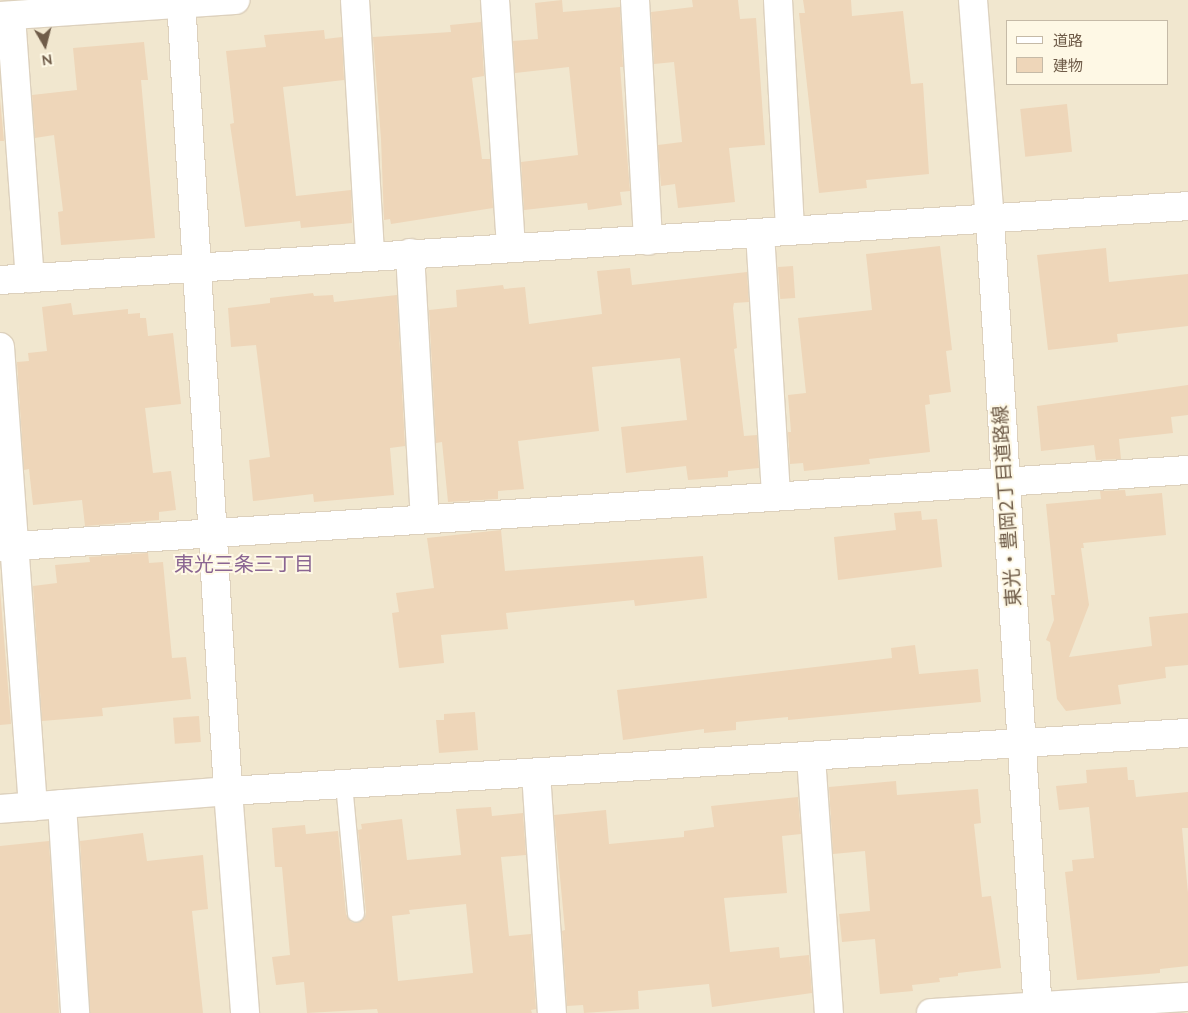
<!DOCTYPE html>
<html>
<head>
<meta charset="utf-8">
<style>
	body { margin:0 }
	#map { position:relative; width:1188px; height:1013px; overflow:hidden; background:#faf4e0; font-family:Mulish,"Noto Sans JP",sans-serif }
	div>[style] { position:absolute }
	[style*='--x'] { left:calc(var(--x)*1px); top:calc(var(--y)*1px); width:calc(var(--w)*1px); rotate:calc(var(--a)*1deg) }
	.residential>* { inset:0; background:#f1e7cf }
	.building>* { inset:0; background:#eed6b9; transform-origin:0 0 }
	.roads { filter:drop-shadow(1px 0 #ddd1bd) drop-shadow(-1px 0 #ddd1bd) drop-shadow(0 1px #ddd1bd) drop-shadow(0 -1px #ddd1bd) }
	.lane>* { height:16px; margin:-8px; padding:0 8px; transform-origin:8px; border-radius:8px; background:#fff }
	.street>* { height:28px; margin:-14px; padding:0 14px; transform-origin:14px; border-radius:14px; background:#fff }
	.secondary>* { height:28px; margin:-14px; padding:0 14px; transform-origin:14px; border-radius:14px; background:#fff }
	span { translate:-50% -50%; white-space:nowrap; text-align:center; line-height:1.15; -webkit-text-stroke:4px #fef8e5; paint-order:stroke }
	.street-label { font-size:19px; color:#6f5c49 }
	.neighbourhood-label { font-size:20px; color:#8a6592 }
	.legend { position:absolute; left:1006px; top:20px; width:162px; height:65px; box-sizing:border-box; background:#fef8e5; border:1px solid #c5baa7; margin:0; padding:6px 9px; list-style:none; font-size:15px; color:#6f5c49 }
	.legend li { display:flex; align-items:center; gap:10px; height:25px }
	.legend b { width:25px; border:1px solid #c5baa7 }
	.north { position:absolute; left:20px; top:20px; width:50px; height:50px; -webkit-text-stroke:4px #fef8e5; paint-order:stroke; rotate:172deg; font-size:14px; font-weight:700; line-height:20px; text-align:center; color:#6f5c49 }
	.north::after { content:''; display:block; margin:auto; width:18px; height:22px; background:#6f5c49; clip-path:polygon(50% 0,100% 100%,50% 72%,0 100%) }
</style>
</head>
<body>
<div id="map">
	<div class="residential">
		<i style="clip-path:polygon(evenodd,0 0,1188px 0,1188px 1013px,0 1013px,0 0,1007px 21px,1167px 21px,1167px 84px,1007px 84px,1007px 21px)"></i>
	</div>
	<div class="building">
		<i style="clip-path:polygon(562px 0,563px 12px,620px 7px,623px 67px,620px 67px,630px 191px,620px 192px,622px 205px,588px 210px,587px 203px,524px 210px,521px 162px,578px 155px,569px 67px,515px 73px,513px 41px,538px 39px,535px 3px)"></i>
		<i style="clip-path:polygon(692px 0,738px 0,740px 19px,756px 18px,765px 145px,729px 148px,735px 202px,678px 208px,675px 184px,661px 186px,658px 145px,682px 142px,674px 62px,654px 64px,651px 12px,693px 7px)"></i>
		<i style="clip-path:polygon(803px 0,851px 0,852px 16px,903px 11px,911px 84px,923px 83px,929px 174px,866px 180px,867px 188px,819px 193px,799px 13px,805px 13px)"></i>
		<i style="clip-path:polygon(481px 22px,484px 76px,472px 78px,482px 159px,490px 159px,493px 208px,391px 224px,390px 219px,384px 220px,381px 139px,373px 37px,451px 32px,450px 25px)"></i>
		<i style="clip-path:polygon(324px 30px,325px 39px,342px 37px,344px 80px,283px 87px,296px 196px,351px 190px,352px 223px,301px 228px,300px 221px,245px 227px,230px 124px,234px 123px,226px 51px,266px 47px,264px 35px)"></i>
		<i style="clip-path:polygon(144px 42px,148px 80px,141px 80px,155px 238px,61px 245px,58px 212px,63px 211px,54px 135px,35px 138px,32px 95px,77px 90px,73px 48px)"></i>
		<i style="clip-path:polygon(0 99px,4px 141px,0 141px)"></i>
		<i style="left:1067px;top:104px;width:48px;height:47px;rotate:84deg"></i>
		<i style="clip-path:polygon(940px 246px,952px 350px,946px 351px,951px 392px,929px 395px,930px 404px,925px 405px,930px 452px,869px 459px,870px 464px,804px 471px,803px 463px,790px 464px,788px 432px,791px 432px,788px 395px,806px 393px,798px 318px,872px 310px,866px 254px)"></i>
		<i style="clip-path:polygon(1106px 248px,1109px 282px,1188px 274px,1188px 326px,1117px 334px,1118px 342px,1048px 350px,1037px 255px)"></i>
		<i style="left:793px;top:266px;width:32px;height:15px;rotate:86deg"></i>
		<i style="clip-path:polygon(630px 268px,632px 285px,747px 272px,749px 302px,734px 303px,733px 308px,737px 348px,734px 349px,744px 436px,757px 435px,759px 468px,728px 471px,728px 477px,688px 480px,686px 466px,626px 473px,621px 427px,687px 420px,680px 358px,592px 367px,599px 431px,518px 441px,524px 489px,498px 491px,498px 499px,448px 502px,442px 442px,436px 443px,429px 310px,457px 307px,456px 290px,503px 285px,504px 289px,525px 287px,529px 324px,602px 314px,597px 271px)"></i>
		<i style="clip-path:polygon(313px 293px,314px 296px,333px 295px,334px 302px,397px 295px,405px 446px,390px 448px,394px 495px,314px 502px,313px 494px,253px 501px,249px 460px,270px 457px,256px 345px,231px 347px,228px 308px,270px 303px,270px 298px)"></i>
		<i style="clip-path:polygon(71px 303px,73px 315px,128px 309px,128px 314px,140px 313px,140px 318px,146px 318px,148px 336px,173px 333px,181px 404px,145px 408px,153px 473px,171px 471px,176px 510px,159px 512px,159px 520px,85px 526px,82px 500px,33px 505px,29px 469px,24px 470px,17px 362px,29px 361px,28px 353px,47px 351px,42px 307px)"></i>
		<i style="clip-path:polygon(1188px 385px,1188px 415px,1171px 417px,1173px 433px,1119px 439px,1121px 459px,1096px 460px,1094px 445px,1041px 451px,1037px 406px)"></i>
		<i style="clip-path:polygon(1125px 490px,1126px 496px,1162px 493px,1166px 535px,1083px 543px,1084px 548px,1081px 548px,1089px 605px,1069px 657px,1152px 646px,1149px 617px,1188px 613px,1188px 665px,1165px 667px,1166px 678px,1118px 685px,1121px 704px,1066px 711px,1057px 699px,1050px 642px,1046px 640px,1054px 620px,1051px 595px,1055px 595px,1046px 504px,1101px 499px,1100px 491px)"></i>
		<i style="clip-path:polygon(921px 511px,922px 520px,937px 519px,942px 567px,838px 580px,834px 537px,896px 530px,894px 513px)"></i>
		<i style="clip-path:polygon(501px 530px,505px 571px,703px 556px,707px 598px,635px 606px,634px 600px,506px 613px,508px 629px,441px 635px,444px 663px,399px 668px,392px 613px,399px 612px,396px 593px,434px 588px,427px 538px)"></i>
		<i style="clip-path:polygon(148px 553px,149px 563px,163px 562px,172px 658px,186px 657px,191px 699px,102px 708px,103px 716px,42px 721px,33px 586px,57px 583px,55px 565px,90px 562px,89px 557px)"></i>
		<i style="clip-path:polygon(0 589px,11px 724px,0 725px)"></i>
		<i style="clip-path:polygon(915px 645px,919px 674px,978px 669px,981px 702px,788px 720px,788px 717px,736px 722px,736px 730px,704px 733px,704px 729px,623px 740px,617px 690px,892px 658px,891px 648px)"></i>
		<i style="clip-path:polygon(475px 712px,478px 750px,439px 753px,436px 720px,444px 720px,444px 714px)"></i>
		<i style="left:199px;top:716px;width:26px;height:26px;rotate:86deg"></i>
		<i style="clip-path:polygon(1127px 767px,1128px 780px,1134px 780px,1136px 797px,1188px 792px,1188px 828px,1182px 828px,1188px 893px,1188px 966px,1160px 969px,1160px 973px,1077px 980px,1065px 872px,1073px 871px,1072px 860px,1094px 858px,1089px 807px,1059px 810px,1056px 786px,1087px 783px,1086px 770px)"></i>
		<i style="clip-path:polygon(896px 781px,897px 795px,978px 789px,981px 823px,974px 824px,982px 897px,991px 896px,1001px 968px,958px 973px,958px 976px,939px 978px,940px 982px,912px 985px,913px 991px,880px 994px,875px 939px,842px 942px,839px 914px,870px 911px,865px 851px,833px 854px,829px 787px)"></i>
		<i style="clip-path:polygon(798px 797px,801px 834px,782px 836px,787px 893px,724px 898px,730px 952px,779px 947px,780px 958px,809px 955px,812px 993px,712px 1007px,709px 984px,638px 991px,639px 1009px,584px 1013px,583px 1005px,567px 1006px,562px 931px,565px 930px,554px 815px,606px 810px,609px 844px,684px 837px,684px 831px,714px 827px,711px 806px)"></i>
		<i style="clip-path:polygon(evenodd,491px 807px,492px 816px,523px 813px,526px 855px,501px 857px,509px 936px,531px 934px,536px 1009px,531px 1010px,532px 1013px,378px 1013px,377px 1009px,307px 1013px,304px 982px,276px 985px,272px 957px,290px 955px,282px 867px,275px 867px,272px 828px,305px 825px,306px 834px,338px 831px,346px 914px,351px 922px,357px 923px,365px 918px,366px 912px,358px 830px,362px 829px,361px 824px,402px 819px,407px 860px,461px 855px,456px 809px,491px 807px,466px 904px,473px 973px,398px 981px,392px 916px,410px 914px,409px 910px,466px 904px)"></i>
		<i style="clip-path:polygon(143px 833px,147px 861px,203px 855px,208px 909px,192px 911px,203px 1013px,90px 1013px,80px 841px)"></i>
		<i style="clip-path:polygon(49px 841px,59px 1013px,0 1013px,0 846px)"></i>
	</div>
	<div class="roads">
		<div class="lane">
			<i style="--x:344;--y:784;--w:130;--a:84.7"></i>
		</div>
		<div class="street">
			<i style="--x:181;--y:0;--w:792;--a:86.6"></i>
			<i style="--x:228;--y:791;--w:223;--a:85.6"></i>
			<i style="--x:355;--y:0;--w:255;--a:86.6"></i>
			<i style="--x:495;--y:0;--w:247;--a:86.3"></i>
			<i style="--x:635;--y:0;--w:241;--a:86.9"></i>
			<i style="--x:778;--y:0;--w:231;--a:87"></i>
			<i style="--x:0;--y:16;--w:236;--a:-3.9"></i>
			<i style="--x:11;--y:16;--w:263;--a:85.9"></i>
			<i style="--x:760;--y:233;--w:263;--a:86.5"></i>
			<i style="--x:410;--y:253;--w:266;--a:86.8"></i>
			<i style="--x:0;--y:280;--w:1190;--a:-3.56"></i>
			<i style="--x:0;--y:347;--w:461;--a:85.9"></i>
			<i style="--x:0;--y:547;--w:1190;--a:-3.71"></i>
			<i style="--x:811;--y:757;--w:257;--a:86"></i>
			<i style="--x:536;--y:773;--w:241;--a:86.2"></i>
			<i style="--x:62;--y:804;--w:209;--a:86.4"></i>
			<i style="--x:0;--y:809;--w:229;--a:-4.5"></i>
			<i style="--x:228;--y:791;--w:962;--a:-3.46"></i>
			<i style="--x:931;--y:1013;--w:257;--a:-3.6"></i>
		</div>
		<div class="secondary">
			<i style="--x:973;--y:0;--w:220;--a:85.6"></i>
			<i style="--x:990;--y:219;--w:795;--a:86.54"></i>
		</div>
	</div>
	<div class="street-label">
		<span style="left:1007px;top:506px;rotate:-94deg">東光・豊岡2丁目道路線</span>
	</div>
	<div class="neighbourhood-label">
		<span style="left:244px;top:563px">東光三条三丁目</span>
	</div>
	<ul class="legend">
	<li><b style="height:6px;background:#fff"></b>道路</li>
	<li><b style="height:14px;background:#eed6b9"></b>建物</li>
	</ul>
	<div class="north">N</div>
</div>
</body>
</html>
